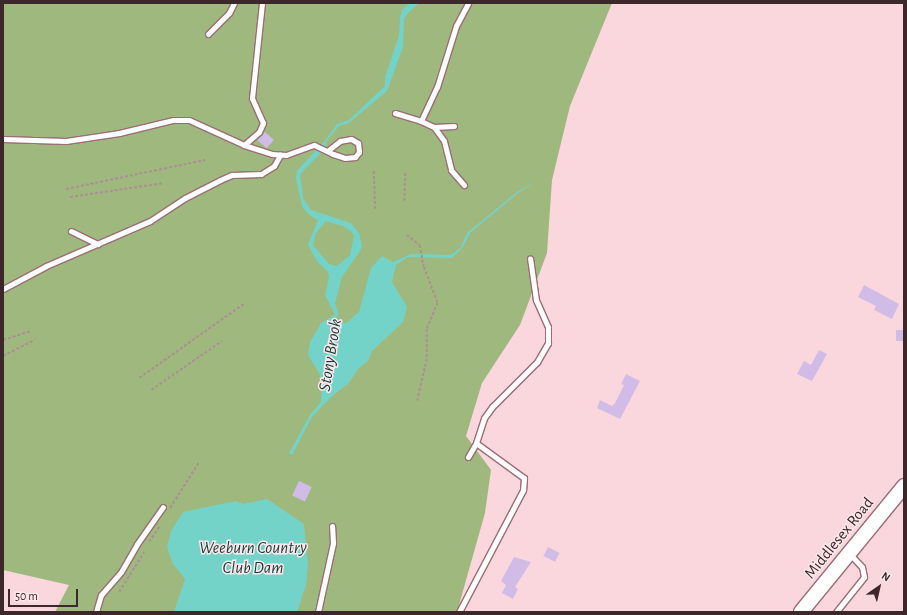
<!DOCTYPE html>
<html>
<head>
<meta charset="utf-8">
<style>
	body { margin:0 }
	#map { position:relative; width:907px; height:615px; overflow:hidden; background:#f9d7dc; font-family:"Alegreya Sans",sans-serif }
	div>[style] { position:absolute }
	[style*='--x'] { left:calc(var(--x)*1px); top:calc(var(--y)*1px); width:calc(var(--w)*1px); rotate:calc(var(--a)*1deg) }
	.green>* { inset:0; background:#9fb87d }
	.water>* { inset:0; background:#74d3c9 }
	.stream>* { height:3px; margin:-1.5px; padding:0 1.5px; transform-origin:1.5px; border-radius:1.5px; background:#74d3c9 }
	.building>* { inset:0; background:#d1bce8; transform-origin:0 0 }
	.path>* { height:1.5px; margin-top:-0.75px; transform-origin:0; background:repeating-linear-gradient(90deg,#ab8f93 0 3px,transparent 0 5px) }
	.roads { filter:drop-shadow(1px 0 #9d6c75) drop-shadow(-1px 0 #9d6c75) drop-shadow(0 1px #9d6c75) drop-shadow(0 -1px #9d6c75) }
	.lane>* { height:5px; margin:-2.5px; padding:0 2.5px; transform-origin:2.5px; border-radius:2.5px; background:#fff }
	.secondary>* { height:14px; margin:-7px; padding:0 7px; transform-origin:7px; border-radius:7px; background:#fff }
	span { translate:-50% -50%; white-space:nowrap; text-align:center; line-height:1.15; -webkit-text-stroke:3px #fee7eb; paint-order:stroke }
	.street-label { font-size:16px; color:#3c282b }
	.water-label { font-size:17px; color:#103d39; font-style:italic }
	.frame { position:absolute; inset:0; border:4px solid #3c282b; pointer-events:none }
	.north { position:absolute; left:859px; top:567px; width:40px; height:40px; -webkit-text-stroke:3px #fee7eb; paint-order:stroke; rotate:34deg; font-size:11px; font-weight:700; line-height:16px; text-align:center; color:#3c282b }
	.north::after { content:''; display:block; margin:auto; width:14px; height:18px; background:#3c282b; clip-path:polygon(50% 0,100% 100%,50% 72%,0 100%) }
	.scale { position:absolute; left:8px; top:589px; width:70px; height:18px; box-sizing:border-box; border:2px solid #3c282b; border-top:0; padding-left:5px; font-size:12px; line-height:14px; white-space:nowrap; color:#3c282b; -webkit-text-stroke:3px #fee7eb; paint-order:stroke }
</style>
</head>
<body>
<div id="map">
	<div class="green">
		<i style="clip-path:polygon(3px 3px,612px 3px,570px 106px,552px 180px,547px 253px,520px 325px,482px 383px,466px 436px,491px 470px,485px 513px,457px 612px,55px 612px,69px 585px,3px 570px)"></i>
	</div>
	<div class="water">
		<i style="clip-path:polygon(evenodd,410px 3px,415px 3px,404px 19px,403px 47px,387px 91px,349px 123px,339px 126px,326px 142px,326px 148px,300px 174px,303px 198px,311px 210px,351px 223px,359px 233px,362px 246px,360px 251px,342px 277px,335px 303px,338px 312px,337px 322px,346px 323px,359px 312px,371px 268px,382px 256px,393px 262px,411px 254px,451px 255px,461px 247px,467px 233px,517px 192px,537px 181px,518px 193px,470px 233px,463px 247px,452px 258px,408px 257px,396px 265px,392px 282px,407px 307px,403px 322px,372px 351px,368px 361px,358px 369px,349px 383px,331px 397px,312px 417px,292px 455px,289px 453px,293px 446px,310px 415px,321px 402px,322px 378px,308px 355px,310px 342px,321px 323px,335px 315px,325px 295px,329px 277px,328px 272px,317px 261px,308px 245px,318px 220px,309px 215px,302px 206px,296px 178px,297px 171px,324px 142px,337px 124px,349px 120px,385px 86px,385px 78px,399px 35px,400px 17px,402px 10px,410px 3px,326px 221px,343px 226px,352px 232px,354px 236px,350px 255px,337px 266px,329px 264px,313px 245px,316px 233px,326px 221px)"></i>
		<i style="clip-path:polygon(267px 499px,304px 524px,308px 565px,306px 585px,297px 612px,174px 612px,185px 579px,173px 564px,167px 547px,171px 531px,183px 512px,236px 501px,243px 504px)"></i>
	</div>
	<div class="stream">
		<i style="--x:407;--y:11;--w:12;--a:-42"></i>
	</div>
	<div class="building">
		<i style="left:265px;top:132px;width:12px;height:11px;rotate:42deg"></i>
		<i style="clip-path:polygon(864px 285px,899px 304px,892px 319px,874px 310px,876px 306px,858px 297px)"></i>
		<i style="left:896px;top:330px;width:8px;height:11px"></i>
		<i style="clip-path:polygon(819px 350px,827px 354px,812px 381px,797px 374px,804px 361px,811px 365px)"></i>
		<i style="clip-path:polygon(626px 374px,640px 381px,620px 419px,597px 408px,600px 400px,612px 406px,615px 403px,624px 385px,621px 384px)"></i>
		<i style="left:299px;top:481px;width:14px;height:16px;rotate:25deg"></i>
		<i style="left:548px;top:547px;width:13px;height:10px;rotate:27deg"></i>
		<i style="clip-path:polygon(514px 557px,531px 562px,515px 587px,518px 589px,513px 599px,502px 593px,506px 585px,501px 581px)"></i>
	</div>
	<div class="path">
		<i style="--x:374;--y:171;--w:38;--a:88"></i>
		<i style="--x:66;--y:189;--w:142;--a:-11.8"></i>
		<i style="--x:70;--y:197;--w:95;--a:-8.5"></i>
		<i style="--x:404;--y:201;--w:29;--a:-88"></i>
		<i style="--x:407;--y:235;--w:16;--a:38"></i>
		<i style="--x:420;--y:245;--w:22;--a:80"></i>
		<i style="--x:424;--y:267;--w:39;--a:69"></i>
		<i style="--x:438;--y:303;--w:28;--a:113"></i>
		<i style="--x:427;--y:329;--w:30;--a:90"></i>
		<i style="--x:427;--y:359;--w:45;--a:102.8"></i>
		<i style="--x:3;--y:340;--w:29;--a:-18"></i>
		<i style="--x:3;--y:356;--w:36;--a:-27"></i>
		<i style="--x:139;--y:378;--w:130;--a:-35.3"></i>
		<i style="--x:151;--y:390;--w:86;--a:-34.6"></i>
		<i style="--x:170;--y:508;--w:54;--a:-57.8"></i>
		<i style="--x:149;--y:542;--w:18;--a:-56"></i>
		<i style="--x:119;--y:592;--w:47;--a:-58"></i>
	</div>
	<div class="roads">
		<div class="lane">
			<i style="--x:208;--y:34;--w:30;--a:-45"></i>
			<i style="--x:229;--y:13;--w:11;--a:-63"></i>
			<i style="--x:395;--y:113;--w:27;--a:17"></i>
			<i style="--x:421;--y:121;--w:38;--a:-65"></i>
			<i style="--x:437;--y:87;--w:64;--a:-72.7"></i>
			<i style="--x:456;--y:26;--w:26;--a:-62"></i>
			<i style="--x:421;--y:121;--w:14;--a:25"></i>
			<i style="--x:434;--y:127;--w:20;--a:-3"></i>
			<i style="--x:434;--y:127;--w:17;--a:54"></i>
			<i style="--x:444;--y:141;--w:30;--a:76"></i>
			<i style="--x:451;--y:170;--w:20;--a:49"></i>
			<i style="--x:3;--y:139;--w:63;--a:1.8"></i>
			<i style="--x:66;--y:141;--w:54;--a:-8.6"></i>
			<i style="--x:119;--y:133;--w:56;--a:-13.5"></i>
			<i style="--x:173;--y:120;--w:16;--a:0"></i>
			<i style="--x:189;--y:120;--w:60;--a:24.4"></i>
			<i style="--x:244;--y:145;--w:29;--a:18"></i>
			<i style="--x:272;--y:154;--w:14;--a:4"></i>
			<i style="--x:286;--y:155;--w:30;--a:-20"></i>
			<i style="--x:314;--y:145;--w:14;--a:25"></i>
			<i style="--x:327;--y:151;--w:7;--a:27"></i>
			<i style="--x:333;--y:154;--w:13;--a:18"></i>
			<i style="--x:345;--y:158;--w:10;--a:-6"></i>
			<i style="--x:355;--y:157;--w:6;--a:-51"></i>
			<i style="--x:359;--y:152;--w:9;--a:-96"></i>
			<i style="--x:358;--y:143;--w:8;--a:-150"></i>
			<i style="--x:351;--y:139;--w:11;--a:170"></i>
			<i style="--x:340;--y:141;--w:16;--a:142"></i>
			<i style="--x:244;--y:145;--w:20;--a:-41"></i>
			<i style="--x:259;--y:132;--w:10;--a:-66"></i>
			<i style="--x:263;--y:123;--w:27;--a:-114"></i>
			<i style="--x:252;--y:98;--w:96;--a:-84"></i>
			<i style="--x:71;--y:231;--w:30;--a:26"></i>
			<i style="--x:3;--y:289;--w:49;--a:-28.1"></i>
			<i style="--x:46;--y:266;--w:113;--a:-23.4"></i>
			<i style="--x:150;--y:221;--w:42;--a:-33.3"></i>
			<i style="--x:185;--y:198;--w:39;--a:-27"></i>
			<i style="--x:220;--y:180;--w:13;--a:-23"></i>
			<i style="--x:232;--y:175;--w:29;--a:-2"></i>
			<i style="--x:261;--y:174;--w:15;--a:-32"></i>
			<i style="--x:274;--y:166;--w:13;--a:-61"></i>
			<i style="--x:468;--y:457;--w:16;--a:-60"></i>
			<i style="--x:476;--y:443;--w:26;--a:-72"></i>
			<i style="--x:484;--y:418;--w:14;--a:-54"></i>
			<i style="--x:492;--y:407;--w:64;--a:-45"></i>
			<i style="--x:537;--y:362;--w:22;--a:-60"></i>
			<i style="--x:548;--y:343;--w:16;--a:-90"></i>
			<i style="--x:548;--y:327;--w:30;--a:-114"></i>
			<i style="--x:536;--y:300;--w:42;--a:-98.1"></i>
			<i style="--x:96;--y:612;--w:18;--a:-74"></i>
			<i style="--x:101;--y:595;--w:30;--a:-49"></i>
			<i style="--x:121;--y:572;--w:32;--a:-60"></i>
			<i style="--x:137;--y:544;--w:45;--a:-54.9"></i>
			<i style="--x:318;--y:612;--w:71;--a:-77.7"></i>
			<i style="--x:333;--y:543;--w:17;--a:-93"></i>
			<i style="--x:459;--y:612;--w:138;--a:-62.3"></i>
			<i style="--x:523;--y:490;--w:12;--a:-85"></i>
			<i style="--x:524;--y:478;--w:59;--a:-143.9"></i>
			<i style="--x:836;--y:612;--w:45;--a:-51.3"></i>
			<i style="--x:864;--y:577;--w:10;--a:-101"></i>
			<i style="--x:862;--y:567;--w:18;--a:-133"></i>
		</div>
		<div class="secondary">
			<i style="--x:801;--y:612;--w:163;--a:-50.7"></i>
		</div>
	</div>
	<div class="street-label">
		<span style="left:839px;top:538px;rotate:-51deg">Middlesex Road</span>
	</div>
	<div class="water-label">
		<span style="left:330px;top:355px;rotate:-81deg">Stony Brook</span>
		<span style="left:253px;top:558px">Weeburn Country<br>Club Dam</span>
	</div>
	<div class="frame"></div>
	<div class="north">N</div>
	<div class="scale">50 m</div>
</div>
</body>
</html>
